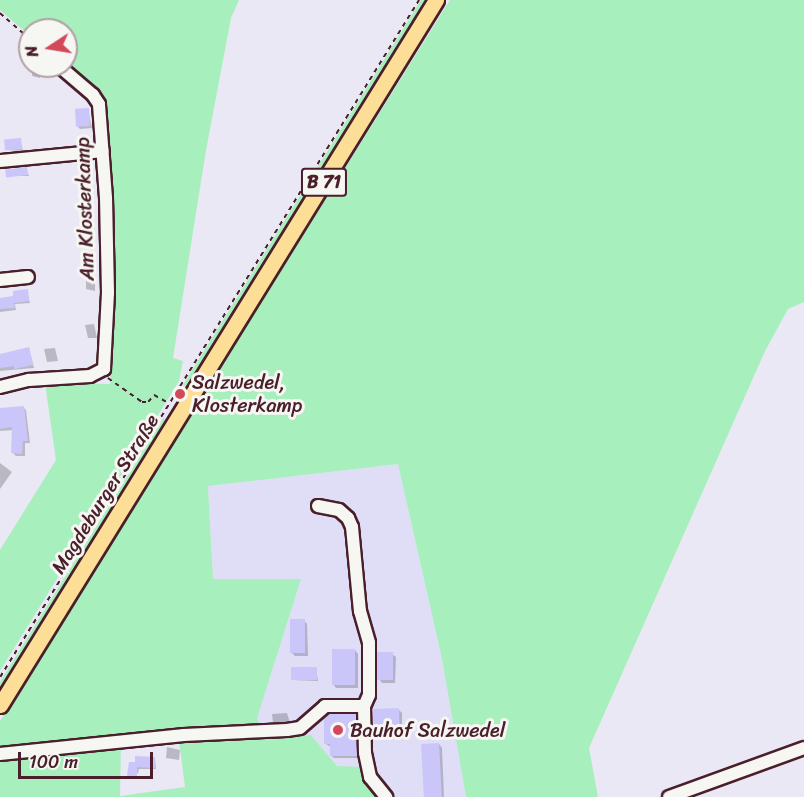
<!DOCTYPE html>
<html>
<head>
<meta charset="utf-8">
<style>
	body { margin:0 }
	#map { position:relative; width:804px; height:797px; overflow:hidden; background:#e9e8f4; font-family:Sriracha,sans-serif }
	div>[style] { position:absolute }
	[style*='--x'] { left:calc(var(--x)*1px); top:calc(var(--y)*1px); width:calc(var(--w)*1px); rotate:calc(var(--a)*1deg) }
	.built>* { inset:0; background:#e0def6 }
	.green>* { inset:0; background:#a7efbc }
	.shadow>* { inset:0; background:#0003; transform-origin:0 0 }
	.building>* { inset:0; background:#cbc6f9; transform-origin:0 0 }
	.path>* { height:1.5px; margin-top:-0.75px; transform-origin:0; background:repeating-linear-gradient(90deg,#4a1f2b 0 4.5px,transparent 0 9px) }
	.roads { filter:drop-shadow(2px 0 #4a1f2b) drop-shadow(-2px 0 #4a1f2b) drop-shadow(0 2px #4a1f2b) drop-shadow(0 -2px #4a1f2b) }
	.minor>* { height:12px; margin:-6px; padding:0 6px; transform-origin:6px; border-radius:6px; background:#f6f6f2 }
	.major>* { height:15px; margin:-7.5px; padding:0 7.5px; transform-origin:7.5px; border-radius:7.5px; background:#fcde96 }
	.dots>* { width:16px; height:16px; translate:-50% -50%; box-sizing:border-box; border:3px solid #f6f6f2; border-radius:50% }
	span { translate:-50% -50%; white-space:nowrap; text-align:center; line-height:1.15; -webkit-text-stroke:6px #f6f6f2; paint-order:stroke }
	.shield-label span { padding:2px 4px; background:#f6f6f2; border:2px solid; border-radius:4px; -webkit-text-stroke-width:0 }
	.shield-label { font-size:18px; color:#4a1f2b; font-weight:700 }
	.street-label { font-size:20px; color:#4a1f2b }
	.poi-label { font-size:20px; color:#4a1f2b }
	.left { translate:0 -50%; text-align:left }
	.north { position:absolute; left:18px; top:18px; width:60px; height:60px; box-sizing:border-box; background:#f6f6f2; border:2px solid #b1a0a2; border-radius:50%; rotate:258deg; font-size:16px; font-weight:700; line-height:24px; text-align:center; color:#4a1f2b }
	.north::after { content:''; display:block; margin:auto; width:21px; height:27px; background:#d1495b; clip-path:polygon(50% 0,100% 100%,50% 72%,0 100%) }
	.scale { position:absolute; left:18px; top:752px; width:135px; height:27px; box-sizing:border-box; border:3px solid #4a1f2b; border-top:0; padding-left:8px; font-size:18px; line-height:21px; white-space:nowrap; color:#4a1f2b; -webkit-text-stroke:4px #f6f6f2; paint-order:stroke }
</style>
</head>
<body>
<div id="map">
	<div class="built">
		<i style="clip-path:polygon(398px 464px,442px 659px,466px 797px,384px 797px,337px 766px,311px 735px,264px 738px,256px 718px,301px 579px,213px 579px,208px 486px)"></i>
	</div>
	<div class="green">
		<i style="clip-path:polygon(0 0,239px 0,231px 18px,206px 150px,173px 358px,183px 361px,179px 381px,0 671px,0 550px,56px 460px,45px 383px,110px 384px,115px 267px,102px 104px,66px 66px,66px 30px,30px 30px,30px 36px,0 10px)"></i>
		<i style="clip-path:polygon(421px 0,428px 0,203px 367px,186px 387px,183px 385px)"></i>
		<i style="clip-path:polygon(evenodd,450px 0,804px 0,804px 302px,788px 309px,765px 351px,589px 748px,598px 797px,466px 797px,442px 659px,398px 464px,208px 486px,213px 579px,301px 579px,257px 718px,264px 738px,311px 735px,337px 766px,364px 767px,384px 797px,0 797px,0 721px,450px 0,178px 733px,185px 787px,120px 796px,121px 740px,178px 733px)"></i>
		<i style="clip-path:polygon(164px 417px,166px 425px,0 695px,0 682px)"></i>
	</div>
	<div class="shadow">
		<i style="clip-path:polygon(32px 66px,40px 66px,40px 78px,32px 76px)"></i>
		<i style="clip-path:polygon(88px 110px,92px 128px,80px 129px,78px 127px)"></i>
		<i style="clip-path:polygon(20px 140px,23px 151px,7px 150px)"></i>
		<i style="clip-path:polygon(26px 168px,29px 176px,7px 176px)"></i>
		<i style="left:87px;top:170px;width:16px;height:7px;rotate:75deg"></i>
		<i style="clip-path:polygon(90px 224px,94px 239px,86px 240px,83px 225px)"></i>
		<i style="clip-path:polygon(86px 276px,95px 278px,95px 291px,86px 289px)"></i>
		<i style="clip-path:polygon(27px 291px,30px 303px,15px 304px,16px 310px,0 312px,0 299px,15px 297px)"></i>
		<i style="clip-path:polygon(94px 324px,97px 338px,88px 338px,85px 325px)"></i>
		<i style="clip-path:polygon(29px 348px,34px 368px,0 371px,0 355px)"></i>
		<i style="clip-path:polygon(55px 348px,58px 361px,47px 362px,44px 349px)"></i>
		<i style="clip-path:polygon(23px 407px,26px 410px,30px 443px,25px 443px,25px 456px,16px 456px,13px 453px,14px 430px,0 431px,0 410px)"></i>
		<i style="clip-path:polygon(0 463px,12px 472px,0 489px)"></i>
		<i style="clip-path:polygon(304px 620px,307px 624px,308px 656px,295px 656px,292px 653px)"></i>
		<i style="clip-path:polygon(355px 650px,358px 654px,358px 688px,336px 688px,333px 684px)"></i>
		<i style="clip-path:polygon(392px 654px,396px 657px,395px 683px,382px 683px,379px 679px)"></i>
		<i style="clip-path:polygon(316px 669px,318px 681px,292px 680px)"></i>
		<i style="clip-path:polygon(399px 710px,402px 713px,402px 736px,378px 736px,375px 732px)"></i>
		<i style="clip-path:polygon(287px 713px,290px 723px,273px 722px,272px 714px)"></i>
		<i style="clip-path:polygon(355px 716px,358px 719px,359px 758px,334px 758px,331px 755px,331px 747px,326px 744px)"></i>
		<i style="clip-path:polygon(439px 744px,442px 748px,444px 797px,425px 797px)"></i>
		<i style="clip-path:polygon(167px 747px,180px 750px,179px 760px,166px 758px)"></i>
		<i style="clip-path:polygon(155px 758px,156px 769px,139px 769px,138px 773px,130px 776px,130px 763px)"></i>
	</div>
	<div class="building">
		<i style="left:89px;top:108px;width:18px;height:14px;rotate:87deg"></i>
		<i style="left:21px;top:138px;width:11px;height:17px;rotate:85deg"></i>
		<i style="left:27px;top:167px;width:8px;height:22px;rotate:83deg"></i>
		<i style="clip-path:polygon(28px 289px,29px 301px,14px 303px,15px 308px,0 309px,0 298px,13px 296px,13px 291px)"></i>
		<i style="clip-path:polygon(29px 347px,33px 365px,14px 369px,14px 366px,0 368px,0 354px)"></i>
		<i style="clip-path:polygon(24px 406px,28px 441px,23px 441px,22px 454px,11px 453px,12px 427px,0 429px,0 408px)"></i>
		<i style="left:290px;top:619px;width:15px;height:34px"></i>
		<i style="left:332px;top:649px;width:23px;height:36px"></i>
		<i style="left:377px;top:652px;width:16px;height:28px"></i>
		<i style="left:291px;top:667px;width:26px;height:13px"></i>
		<i style="left:399px;top:708px;width:25px;height:26px;rotate:88deg"></i>
		<i style="clip-path:polygon(330px 714px,356px 714px,357px 756px,330px 756px,330px 744px,324px 744px,324px 718px)"></i>
		<i style="left:439px;top:743px;width:54px;height:18px;rotate:87deg"></i>
		<i style="clip-path:polygon(135px 756px,155px 757px,155px 768px,137px 767px,137px 776px,130px 778px,127px 775px,129px 762px,135px 762px)"></i>
	</div>
	<div class="path">
		<i style="--x:0;--y:13;--w:40;--a:41"></i>
		<i style="--x:108;--y:378;--w:42;--a:35.2"></i>
		<i style="--x:142;--y:402;--w:6;--a:0"></i>
		<i style="--x:148;--y:402;--w:9;--a:-49"></i>
		<i style="--x:154;--y:395;--w:18;--a:29"></i>
		<i style="--x:0;--y:677;--w:796;--a:-58.25"></i>
	</div>
	<div class="roads">
		<div class="minor">
			<i style="--x:0;--y:161;--w:103;--a:-5.5"></i>
			<i style="--x:0;--y:280;--w:28;--a:-6"></i>
			<i style="--x:0;--y:387;--w:30;--a:-14"></i>
			<i style="--x:29;--y:380;--w:61;--a:-3.8"></i>
			<i style="--x:90;--y:376;--w:16;--a:-27"></i>
			<i style="--x:104;--y:369;--w:76;--a:-87"></i>
			<i style="--x:108;--y:293;--w:95;--a:-91.2"></i>
			<i style="--x:106;--y:198;--w:94;--a:-94.3"></i>
			<i style="--x:99;--y:104;--w:11;--a:-124"></i>
			<i style="--x:93;--y:95;--w:45;--a:-139.5"></i>
			<i style="--x:318;--y:506;--w:21;--a:11"></i>
			<i style="--x:339;--y:510;--w:12;--a:42"></i>
			<i style="--x:348;--y:518;--w:10;--a:66"></i>
			<i style="--x:352;--y:527;--w:84;--a:84.6"></i>
			<i style="--x:360;--y:611;--w:33;--a:74"></i>
			<i style="--x:369;--y:643;--w:52;--a:90"></i>
			<i style="--x:369;--y:695;--w:12;--a:114"></i>
			<i style="--x:364;--y:706;--w:47;--a:88.8"></i>
			<i style="--x:365;--y:753;--w:25;--a:78"></i>
			<i style="--x:370;--y:777;--w:26;--a:51"></i>
			<i style="--x:0;--y:754;--w:185;--a:-5.9"></i>
			<i style="--x:184;--y:735;--w:103;--a:-2.8"></i>
			<i style="--x:287;--y:730;--w:13;--a:-9"></i>
			<i style="--x:300;--y:728;--w:33;--a:-41"></i>
			<i style="--x:325;--y:706;--w:39;--a:0"></i>
			<i style="--x:669;--y:797;--w:144;--a:-19.9"></i>
		</div>
		<div class="major">
			<i style="--x:0;--y:705;--w:829;--a:-58.27"></i>
		</div>
	</div>
	<div class="dots">
		<i style="left:180px;top:394px;background:#d1495b"></i>
		<i style="left:338px;top:730px;background:#d1495b"></i>
	</div>
	<div class="shield-label">
		<span style="left:324px;top:182px">B 71</span>
	</div>
	<div class="street-label">
		<span style="left:85px;top:209px;rotate:-92deg">Am Klosterkamp</span>
		<span style="left:105px;top:494px;rotate:-58deg">Magdeburger Straße</span>
	</div>
	<div class="poi-label">
		<span class="left" style="left:192px;top:394px">Salzwedel,<br>Klosterkamp</span>
		<span class="left" style="left:350px;top:730px">Bauhof Salzwedel</span>
	</div>
	<div class="north">N</div>
	<div class="scale">100 m</div>
</div>
</body>
</html>
